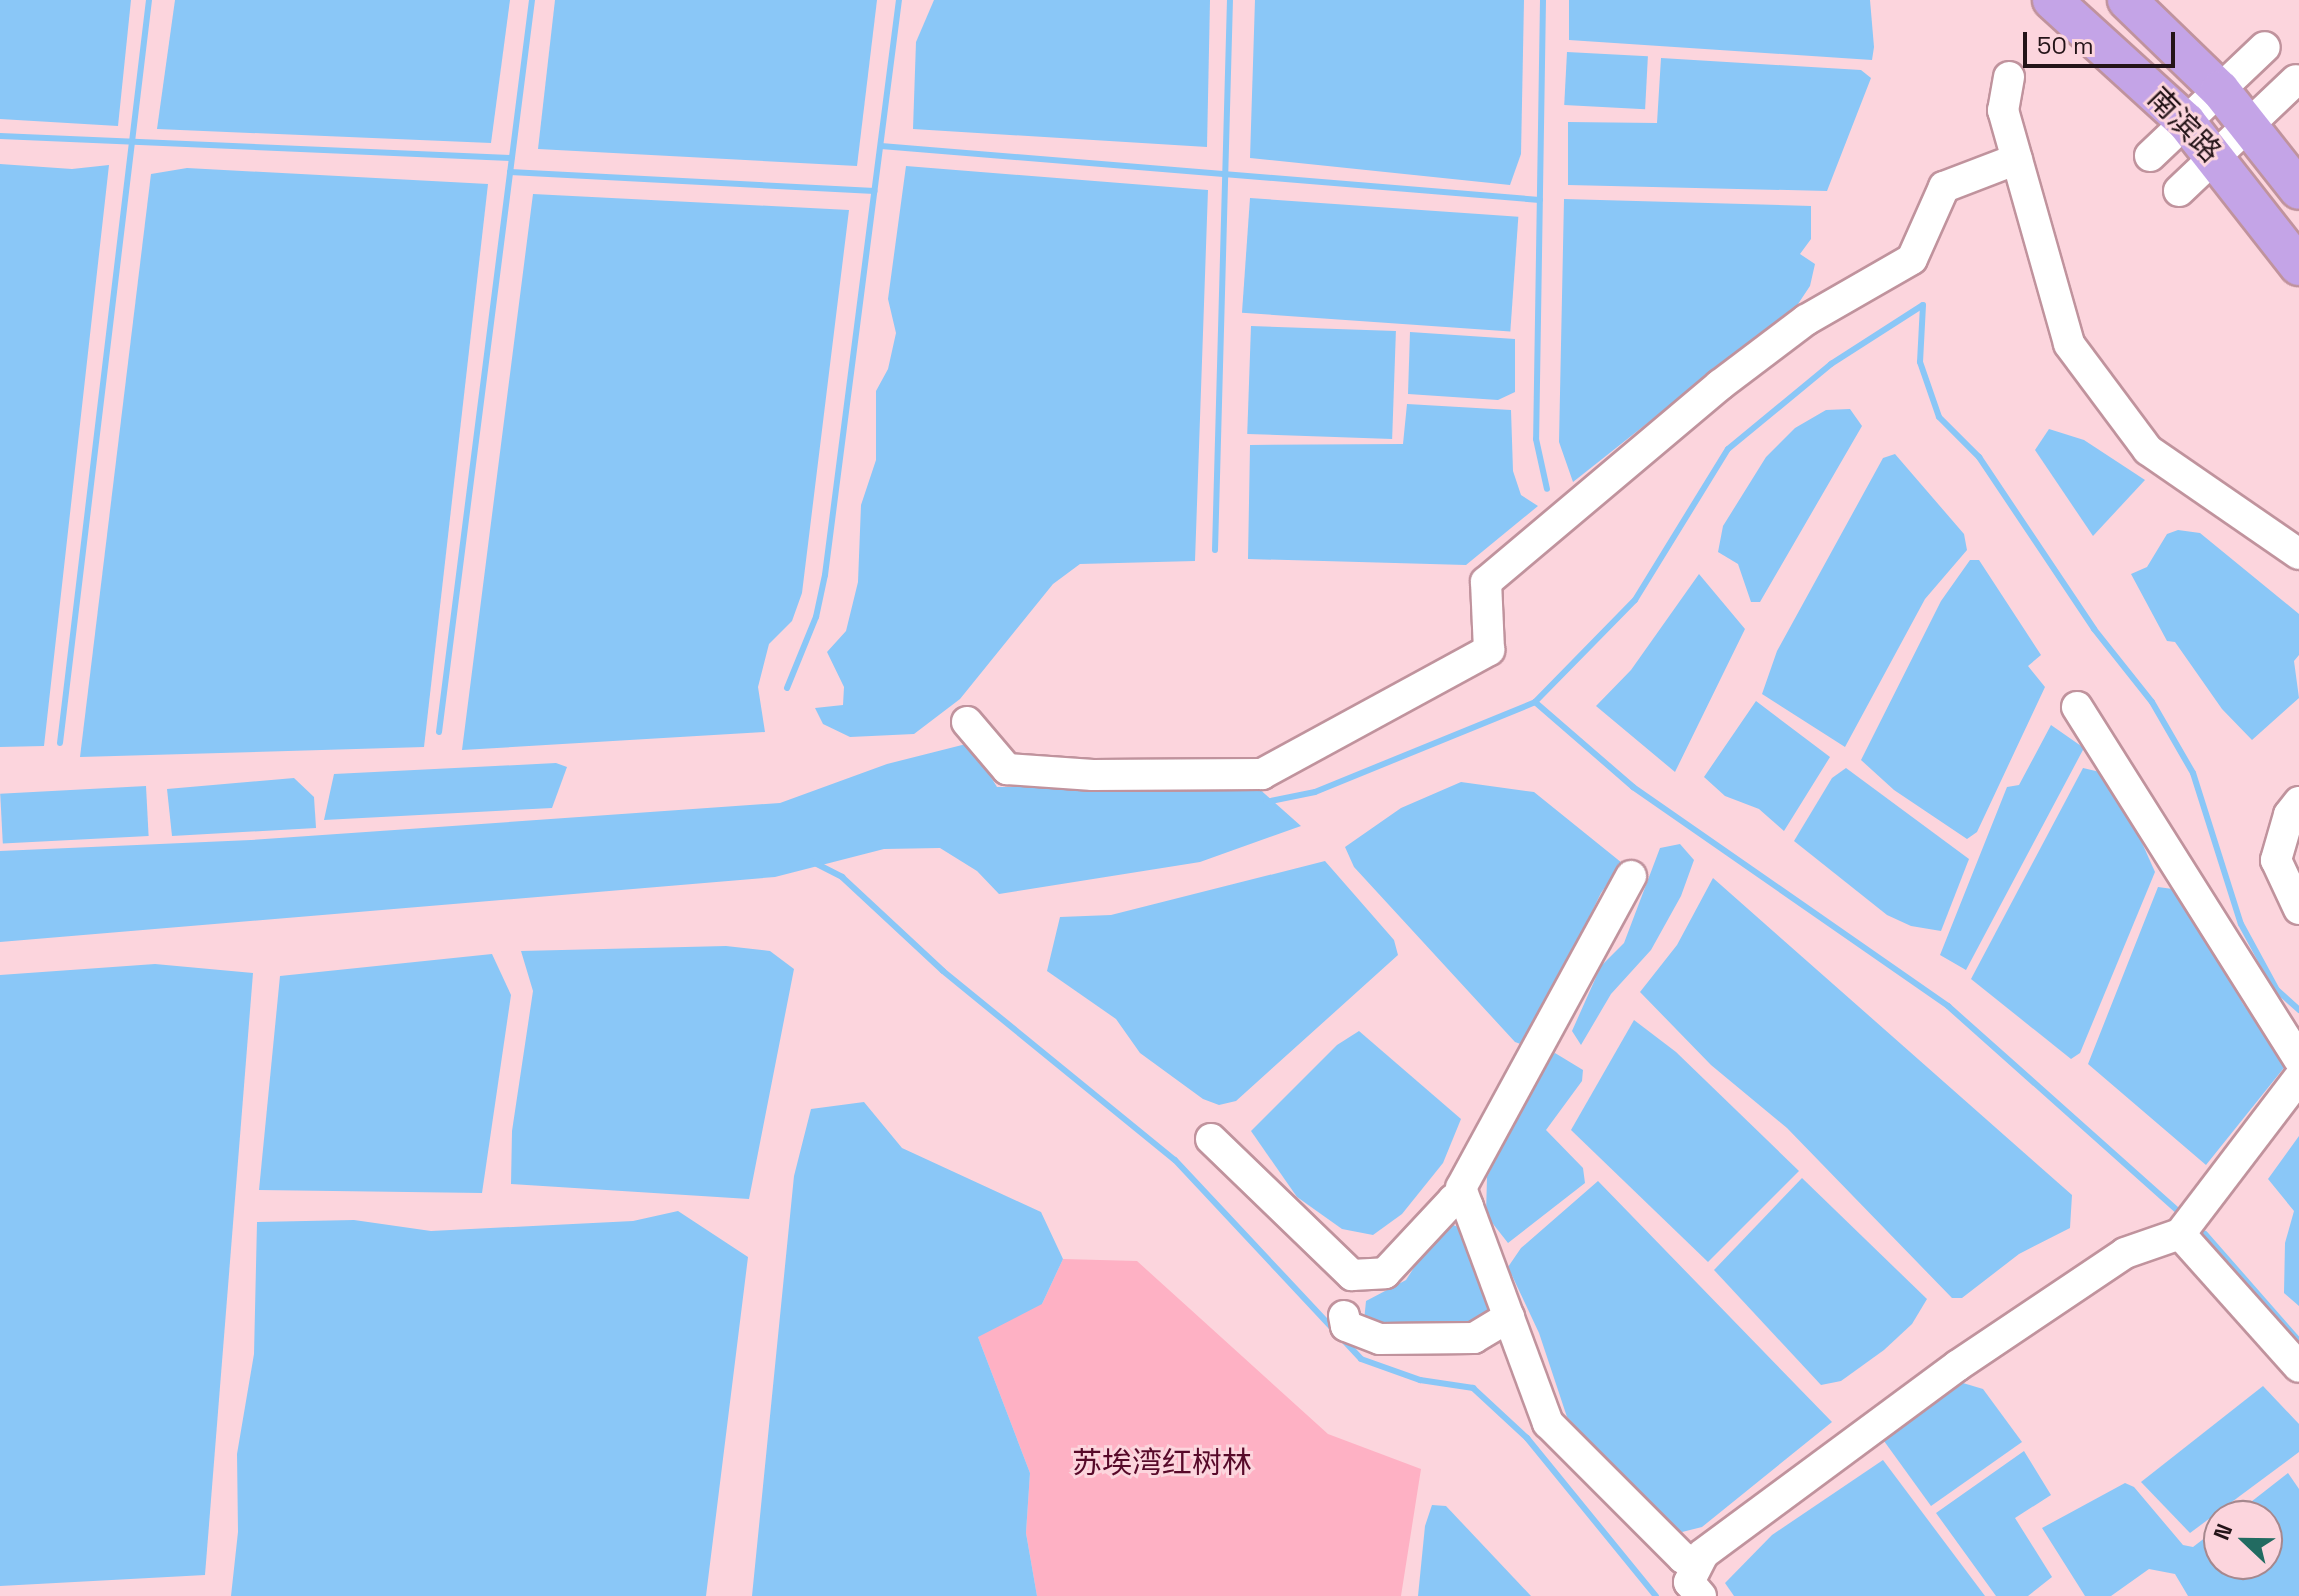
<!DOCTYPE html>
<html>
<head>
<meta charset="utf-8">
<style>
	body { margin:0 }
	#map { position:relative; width:2299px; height:1596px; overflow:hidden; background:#fcd5dd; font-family:"Space Grotesk","Noto Sans SC",sans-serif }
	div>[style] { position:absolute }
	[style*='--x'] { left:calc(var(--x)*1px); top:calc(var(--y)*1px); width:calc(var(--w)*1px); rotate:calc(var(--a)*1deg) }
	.green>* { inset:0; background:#feb1c4 }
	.water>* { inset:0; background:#8ac7f7; transform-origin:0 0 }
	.stream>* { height:6px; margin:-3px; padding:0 3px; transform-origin:3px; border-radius:3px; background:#8ac7f7 }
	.roads { filter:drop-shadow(2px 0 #c0939d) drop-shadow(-2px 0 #c0939d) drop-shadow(0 2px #c0939d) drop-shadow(0 -2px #c0939d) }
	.minor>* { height:30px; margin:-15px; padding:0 15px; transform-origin:15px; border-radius:15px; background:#fff }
	.major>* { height:38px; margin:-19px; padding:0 19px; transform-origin:19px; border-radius:19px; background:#c4a4e7 }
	span { translate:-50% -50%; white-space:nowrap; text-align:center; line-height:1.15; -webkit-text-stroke:6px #fcd5dd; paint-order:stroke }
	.street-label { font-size:30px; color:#241418 }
	.park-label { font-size:30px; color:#570929 }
	.north { position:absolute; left:2203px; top:1500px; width:80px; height:80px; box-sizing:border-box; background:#fcd5dd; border:2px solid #a6888e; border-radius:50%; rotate:292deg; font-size:22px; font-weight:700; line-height:32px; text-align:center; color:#241418 }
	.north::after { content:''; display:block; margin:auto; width:28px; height:36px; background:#226b61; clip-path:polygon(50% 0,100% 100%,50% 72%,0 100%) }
	.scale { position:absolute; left:2023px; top:32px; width:152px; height:36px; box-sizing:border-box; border:4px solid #241418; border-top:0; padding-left:10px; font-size:24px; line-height:28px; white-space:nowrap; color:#241418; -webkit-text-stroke:6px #fcd5dd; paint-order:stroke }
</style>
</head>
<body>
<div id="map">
	<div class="green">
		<i style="clip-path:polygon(1063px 1259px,1137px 1261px,1328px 1434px,1421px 1469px,1401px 1596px,1037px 1596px,1026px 1533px,1030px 1473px,978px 1337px,982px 1306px,1042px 1304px)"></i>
	</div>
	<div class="water">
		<i style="clip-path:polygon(0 0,131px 0,118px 126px,0 119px)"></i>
		<i style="clip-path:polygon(175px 0,510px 0,491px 143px,157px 129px)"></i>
		<i style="clip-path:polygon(555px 0,877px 0,857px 166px,538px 149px)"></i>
		<i style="clip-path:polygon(934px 0,1210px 0,1207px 147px,913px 129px,916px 42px)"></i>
		<i style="clip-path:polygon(1255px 0,1524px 0,1521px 154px,1510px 185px,1250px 158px)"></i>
		<i style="clip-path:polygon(1569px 0,1870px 0,1874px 47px,1872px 60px,1569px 40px)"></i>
		<i style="left:1567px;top:52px;width:81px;height:53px;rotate:3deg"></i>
		<i style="clip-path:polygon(1661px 58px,1861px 70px,1871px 78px,1827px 191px,1568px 185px,1568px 122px,1657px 123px)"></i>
		<i style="clip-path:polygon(0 164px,72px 169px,109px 165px,44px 746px,0 747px)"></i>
		<i style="clip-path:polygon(906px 166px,1208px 190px,1195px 561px,1080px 564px,1053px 584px,960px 699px,914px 734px,850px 737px,823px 724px,815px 708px,843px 705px,844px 687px,827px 652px,846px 631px,858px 582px,861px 505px,876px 460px,876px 391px,888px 369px,896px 333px,888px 299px)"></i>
		<i style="clip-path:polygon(187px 168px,488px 184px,424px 747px,80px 757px,151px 174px)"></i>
		<i style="clip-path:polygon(533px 194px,849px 210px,802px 593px,792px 621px,769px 644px,758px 687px,765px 732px,462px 750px)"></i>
		<i style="left:1250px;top:198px;width:269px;height:115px;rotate:4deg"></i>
		<i style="clip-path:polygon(1564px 199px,1811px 206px,1811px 239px,1800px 254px,1815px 264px,1810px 286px,1798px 304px,1573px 482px,1559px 442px)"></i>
		<i style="left:1251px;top:326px;width:145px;height:108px;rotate:2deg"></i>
		<i style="clip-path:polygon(1410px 332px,1515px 339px,1515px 392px,1498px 400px,1408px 394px)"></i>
		<i style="clip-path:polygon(1407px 404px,1511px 410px,1513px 471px,1521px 495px,1538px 506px,1466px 565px,1248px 559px,1250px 445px,1403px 444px)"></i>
		<i style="clip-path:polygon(1850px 409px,1862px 426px,1760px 602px,1751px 602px,1738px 564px,1718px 552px,1723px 526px,1766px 457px,1795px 428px,1826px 410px)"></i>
		<i style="clip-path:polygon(2049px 429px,2084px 440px,2145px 480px,2093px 536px,2035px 450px)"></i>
		<i style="clip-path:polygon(1895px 454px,1964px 534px,1967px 550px,1925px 599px,1845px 747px,1762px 694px,1777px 651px,1883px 458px)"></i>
		<i style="clip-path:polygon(2178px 530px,2200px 533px,2299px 614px,2299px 655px,2294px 661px,2299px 698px,2252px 740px,2222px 709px,2175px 642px,2167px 641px,2131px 574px,2147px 567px,2167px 534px)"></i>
		<i style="clip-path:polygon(1970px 560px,1979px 560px,2041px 655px,2028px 666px,2045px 687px,1977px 832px,1967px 839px,1894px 790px,1861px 760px,1941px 601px)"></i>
		<i style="clip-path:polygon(1699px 574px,1745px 629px,1675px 772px,1596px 706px,1631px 670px)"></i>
		<i style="clip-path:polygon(1756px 701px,1830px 757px,1784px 831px,1759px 809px,1725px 796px,1704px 777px)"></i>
		<i style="clip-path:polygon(2051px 725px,2084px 748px,1966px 970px,1940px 955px,2007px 787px,2019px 785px)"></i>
		<i style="clip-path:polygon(970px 743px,997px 787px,1256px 786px,1301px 826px,1200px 862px,999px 894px,977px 871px,940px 848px,884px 849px,775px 877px,0 942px,0 851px,251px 840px,780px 803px,887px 764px)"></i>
		<i style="clip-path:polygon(556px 763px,567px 767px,552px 808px,324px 820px,334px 774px)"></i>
		<i style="clip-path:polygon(1846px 768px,1969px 859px,1941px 931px,1911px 926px,1887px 915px,1794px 841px,1832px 778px)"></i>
		<i style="clip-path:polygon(2083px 768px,2100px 772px,2127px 809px,2155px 872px,2080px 1053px,2071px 1059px,1971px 979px)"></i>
		<i style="clip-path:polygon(294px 778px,314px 797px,316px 828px,172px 836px,167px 789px)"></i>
		<i style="clip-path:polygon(1461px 782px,1534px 792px,1622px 863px,1601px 893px,1526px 1046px,1515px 1042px,1354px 867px,1345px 847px,1401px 808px)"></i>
		<i style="left:146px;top:786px;width:50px;height:146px;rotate:87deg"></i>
		<i style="clip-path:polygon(1680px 844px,1694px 860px,1681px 896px,1651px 950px,1611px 994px,1581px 1045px,1572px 1031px,1601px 966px,1624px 943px,1660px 848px)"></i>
		<i style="clip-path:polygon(1325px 861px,1394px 940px,1398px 955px,1236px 1101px,1219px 1105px,1203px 1099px,1140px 1053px,1116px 1019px,1047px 971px,1060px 917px,1111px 915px)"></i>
		<i style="clip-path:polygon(1713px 878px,2072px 1195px,2070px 1228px,2019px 1254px,1962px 1298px,1952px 1298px,1787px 1128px,1711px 1065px,1640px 992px,1677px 945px)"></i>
		<i style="clip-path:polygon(2158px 887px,2180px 890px,2243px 1004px,2287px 1064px,2206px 1165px,2088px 1064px)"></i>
		<i style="clip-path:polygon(726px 946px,770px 951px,794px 969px,749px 1199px,511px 1184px,512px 1131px,533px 991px,521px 951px)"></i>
		<i style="clip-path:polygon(492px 954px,511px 995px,482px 1193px,259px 1190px,280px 976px)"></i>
		<i style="clip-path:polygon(155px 964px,253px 973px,205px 1575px,0 1586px,0 975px)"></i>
		<i style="clip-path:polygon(1634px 1020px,1676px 1052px,1799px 1171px,1708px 1262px,1571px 1130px)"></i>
		<i style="clip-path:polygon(1359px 1031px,1461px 1119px,1443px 1163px,1402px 1214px,1373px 1235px,1342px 1229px,1297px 1197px,1251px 1131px,1337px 1045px)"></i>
		<i style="clip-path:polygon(1555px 1053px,1583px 1070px,1582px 1081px,1546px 1130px,1583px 1168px,1585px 1183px,1508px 1243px,1486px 1215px,1487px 1177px,1544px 1061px)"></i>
		<i style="clip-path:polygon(864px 1102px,902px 1148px,1041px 1212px,1063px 1259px,1042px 1304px,978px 1337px,1030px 1473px,1026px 1533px,1037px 1596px,752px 1596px,794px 1176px,811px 1109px)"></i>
		<i style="clip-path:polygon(2299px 1136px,2299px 1306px,2284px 1293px,2285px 1243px,2294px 1211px,2268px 1179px)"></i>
		<i style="clip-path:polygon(1802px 1178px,1927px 1299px,1912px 1324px,1884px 1350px,1841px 1381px,1821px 1385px,1714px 1270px)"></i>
		<i style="clip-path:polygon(1598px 1181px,1832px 1422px,1702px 1527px,1682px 1532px,1667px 1524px,1567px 1417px,1539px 1333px,1508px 1267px,1521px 1248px)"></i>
		<i style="clip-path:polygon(678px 1211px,748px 1257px,706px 1596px,231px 1596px,238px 1532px,237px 1454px,254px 1354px,257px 1222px,354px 1220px,431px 1231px,633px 1221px)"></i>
		<i style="clip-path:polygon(1444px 1221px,1458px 1227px,1496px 1312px,1475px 1334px,1400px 1336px,1364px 1321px,1366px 1301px,1406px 1280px)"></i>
		<i style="clip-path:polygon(1963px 1383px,1983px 1389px,2022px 1442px,1931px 1506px,1884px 1441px)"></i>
		<i style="clip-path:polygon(2263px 1386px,2299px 1424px,2299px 1452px,2190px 1533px,2141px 1482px)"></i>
		<i style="clip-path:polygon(2024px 1451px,2051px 1495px,2015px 1518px,2052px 1577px,2028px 1596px,1996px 1596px,1936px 1513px)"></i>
		<i style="clip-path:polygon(1883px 1460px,1985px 1596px,1734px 1596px,1725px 1583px,1772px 1535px)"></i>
		<i style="clip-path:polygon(2288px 1473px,2299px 1489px,2299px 1596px,2188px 1596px,2175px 1574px,2149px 1569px,2111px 1596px,2085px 1596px,2042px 1528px,2125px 1483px,2134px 1487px,2183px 1545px,2193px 1547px,2219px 1527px,2219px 1564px,2267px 1564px,2267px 1516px,2233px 1516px)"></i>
		<i style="clip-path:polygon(1432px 1505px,1446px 1506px,1531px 1596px,1418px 1596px,1425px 1526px)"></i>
	</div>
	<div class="stream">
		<i style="--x:1543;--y:0;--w:439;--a:90.9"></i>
		<i style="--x:1536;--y:439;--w:51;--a:77.6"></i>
		<i style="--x:0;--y:136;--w:512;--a:2.46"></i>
		<i style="--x:881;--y:146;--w:661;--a:4.68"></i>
		<i style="--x:510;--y:172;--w:365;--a:3"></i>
		<i style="--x:1215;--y:550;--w:550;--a:-88.44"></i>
		<i style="--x:787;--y:688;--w:77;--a:-67.8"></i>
		<i style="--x:816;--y:617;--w:43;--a:-77.9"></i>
		<i style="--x:825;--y:575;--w:580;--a:-82.67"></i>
		<i style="--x:1535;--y:702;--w:143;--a:-45.6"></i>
		<i style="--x:1635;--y:600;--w:177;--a:-58.4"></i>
		<i style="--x:1728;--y:449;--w:134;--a:-39.5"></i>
		<i style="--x:1831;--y:364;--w:109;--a:-32.7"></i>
		<i style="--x:1923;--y:305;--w:57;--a:93"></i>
		<i style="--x:1920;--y:362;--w:58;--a:70.9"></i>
		<i style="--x:1939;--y:417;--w:57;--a:45"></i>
		<i style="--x:1979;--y:457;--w:207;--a:56.2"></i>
		<i style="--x:2094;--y:629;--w:93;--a:51.5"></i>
		<i style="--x:2152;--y:702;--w:82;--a:60"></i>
		<i style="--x:2193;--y:773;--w:158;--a:72.4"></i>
		<i style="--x:2241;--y:924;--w:75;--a:61.4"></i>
		<i style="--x:2277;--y:990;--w:30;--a:42"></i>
		<i style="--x:439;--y:732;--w:738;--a:-82.76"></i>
		<i style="--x:60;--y:743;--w:748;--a:-83.17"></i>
		<i style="--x:1266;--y:802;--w:50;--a:-11.5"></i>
		<i style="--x:1315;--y:792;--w:238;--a:-22.2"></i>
		<i style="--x:1535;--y:702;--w:130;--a:40.9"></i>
		<i style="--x:1633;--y:787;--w:384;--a:34.8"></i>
		<i style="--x:1948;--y:1006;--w:305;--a:41.7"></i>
		<i style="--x:813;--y:862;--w:33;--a:27"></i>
		<i style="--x:842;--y:877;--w:138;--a:42.9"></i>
		<i style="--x:943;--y:971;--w:299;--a:39.2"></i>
		<i style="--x:1175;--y:1160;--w:272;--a:46.9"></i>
		<i style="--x:1361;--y:1359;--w:63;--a:19.6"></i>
		<i style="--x:1420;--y:1380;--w:54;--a:8.6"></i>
		<i style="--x:1473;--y:1388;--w:74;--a:42.8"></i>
		<i style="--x:1527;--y:1438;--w:204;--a:50.8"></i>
		<i style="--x:2205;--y:1234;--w:142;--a:48.7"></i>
	</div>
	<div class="roads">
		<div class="minor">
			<i style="--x:2009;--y:77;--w:34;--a:100"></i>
			<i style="--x:2003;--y:110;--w:243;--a:74.2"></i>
			<i style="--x:2069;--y:344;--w:132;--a:53.3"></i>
			<i style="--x:2148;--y:450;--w:183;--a:34.6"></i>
			<i style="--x:2150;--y:156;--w:158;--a:-43.5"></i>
			<i style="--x:2179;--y:191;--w:161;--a:-43.5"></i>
			<i style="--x:2077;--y:707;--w:416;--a:57.8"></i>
			<i style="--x:967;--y:722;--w:62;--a:49.6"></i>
			<i style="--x:1007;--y:769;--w:86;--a:4"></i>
			<i style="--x:1093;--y:775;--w:169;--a:-0.3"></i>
			<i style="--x:1262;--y:774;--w:259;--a:-28.6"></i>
			<i style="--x:1489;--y:650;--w:68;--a:-92.5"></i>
			<i style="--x:1486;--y:582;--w:306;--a:-40.1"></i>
			<i style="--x:1720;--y:385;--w:108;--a:-37.1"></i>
			<i style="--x:1806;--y:320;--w:122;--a:-29.9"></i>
			<i style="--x:1912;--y:259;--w:79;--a:-66"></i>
			<i style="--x:1944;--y:187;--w:78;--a:-21"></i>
			<i style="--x:2299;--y:802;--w:16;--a:128"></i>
			<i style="--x:2289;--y:815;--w:47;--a:106.1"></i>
			<i style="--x:2276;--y:860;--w:54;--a:64.9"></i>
			<i style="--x:1631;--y:876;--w:355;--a:118.6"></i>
			<i style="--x:1461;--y:1188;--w:251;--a:69.7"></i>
			<i style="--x:1548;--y:1423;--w:191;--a:45"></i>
			<i style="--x:1683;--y:1558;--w:16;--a:14"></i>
			<i style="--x:1211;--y:1139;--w:196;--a:44"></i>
			<i style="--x:1352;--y:1275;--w:33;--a:-3"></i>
			<i style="--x:1385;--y:1273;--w:100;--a:-47"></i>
			<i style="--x:1453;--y:1200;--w:16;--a:22"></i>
			<i style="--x:2180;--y:1234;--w:178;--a:48.2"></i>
			<i style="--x:1344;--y:1316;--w:10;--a:79"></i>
			<i style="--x:1346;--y:1326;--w:36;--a:21"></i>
			<i style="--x:1380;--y:1339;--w:94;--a:-0.6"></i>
			<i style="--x:1474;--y:1338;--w:41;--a:-31"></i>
			<i style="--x:1701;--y:1596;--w:18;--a:-131"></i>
			<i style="--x:1689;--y:1582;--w:31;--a:-63"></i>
			<i style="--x:1703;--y:1554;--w:316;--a:-36.5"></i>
			<i style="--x:1957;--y:1366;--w:202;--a:-33.9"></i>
			<i style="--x:2125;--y:1253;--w:58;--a:-19.1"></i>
			<i style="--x:2180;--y:1234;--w:196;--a:-52.7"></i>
		</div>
		<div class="major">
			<i style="--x:2052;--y:0;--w:181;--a:42.3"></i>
			<i style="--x:2186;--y:122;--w:183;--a:51.9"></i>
			<i style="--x:2127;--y:0;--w:129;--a:44.1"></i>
			<i style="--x:2220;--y:90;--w:127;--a:51.7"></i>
		</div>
	</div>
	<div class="street-label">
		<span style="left:2184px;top:125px;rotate:46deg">南滨路</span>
	</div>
	<div class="park-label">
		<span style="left:1162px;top:1463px">苏埃湾红树林</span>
	</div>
	<div class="north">N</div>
	<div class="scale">50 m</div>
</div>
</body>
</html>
